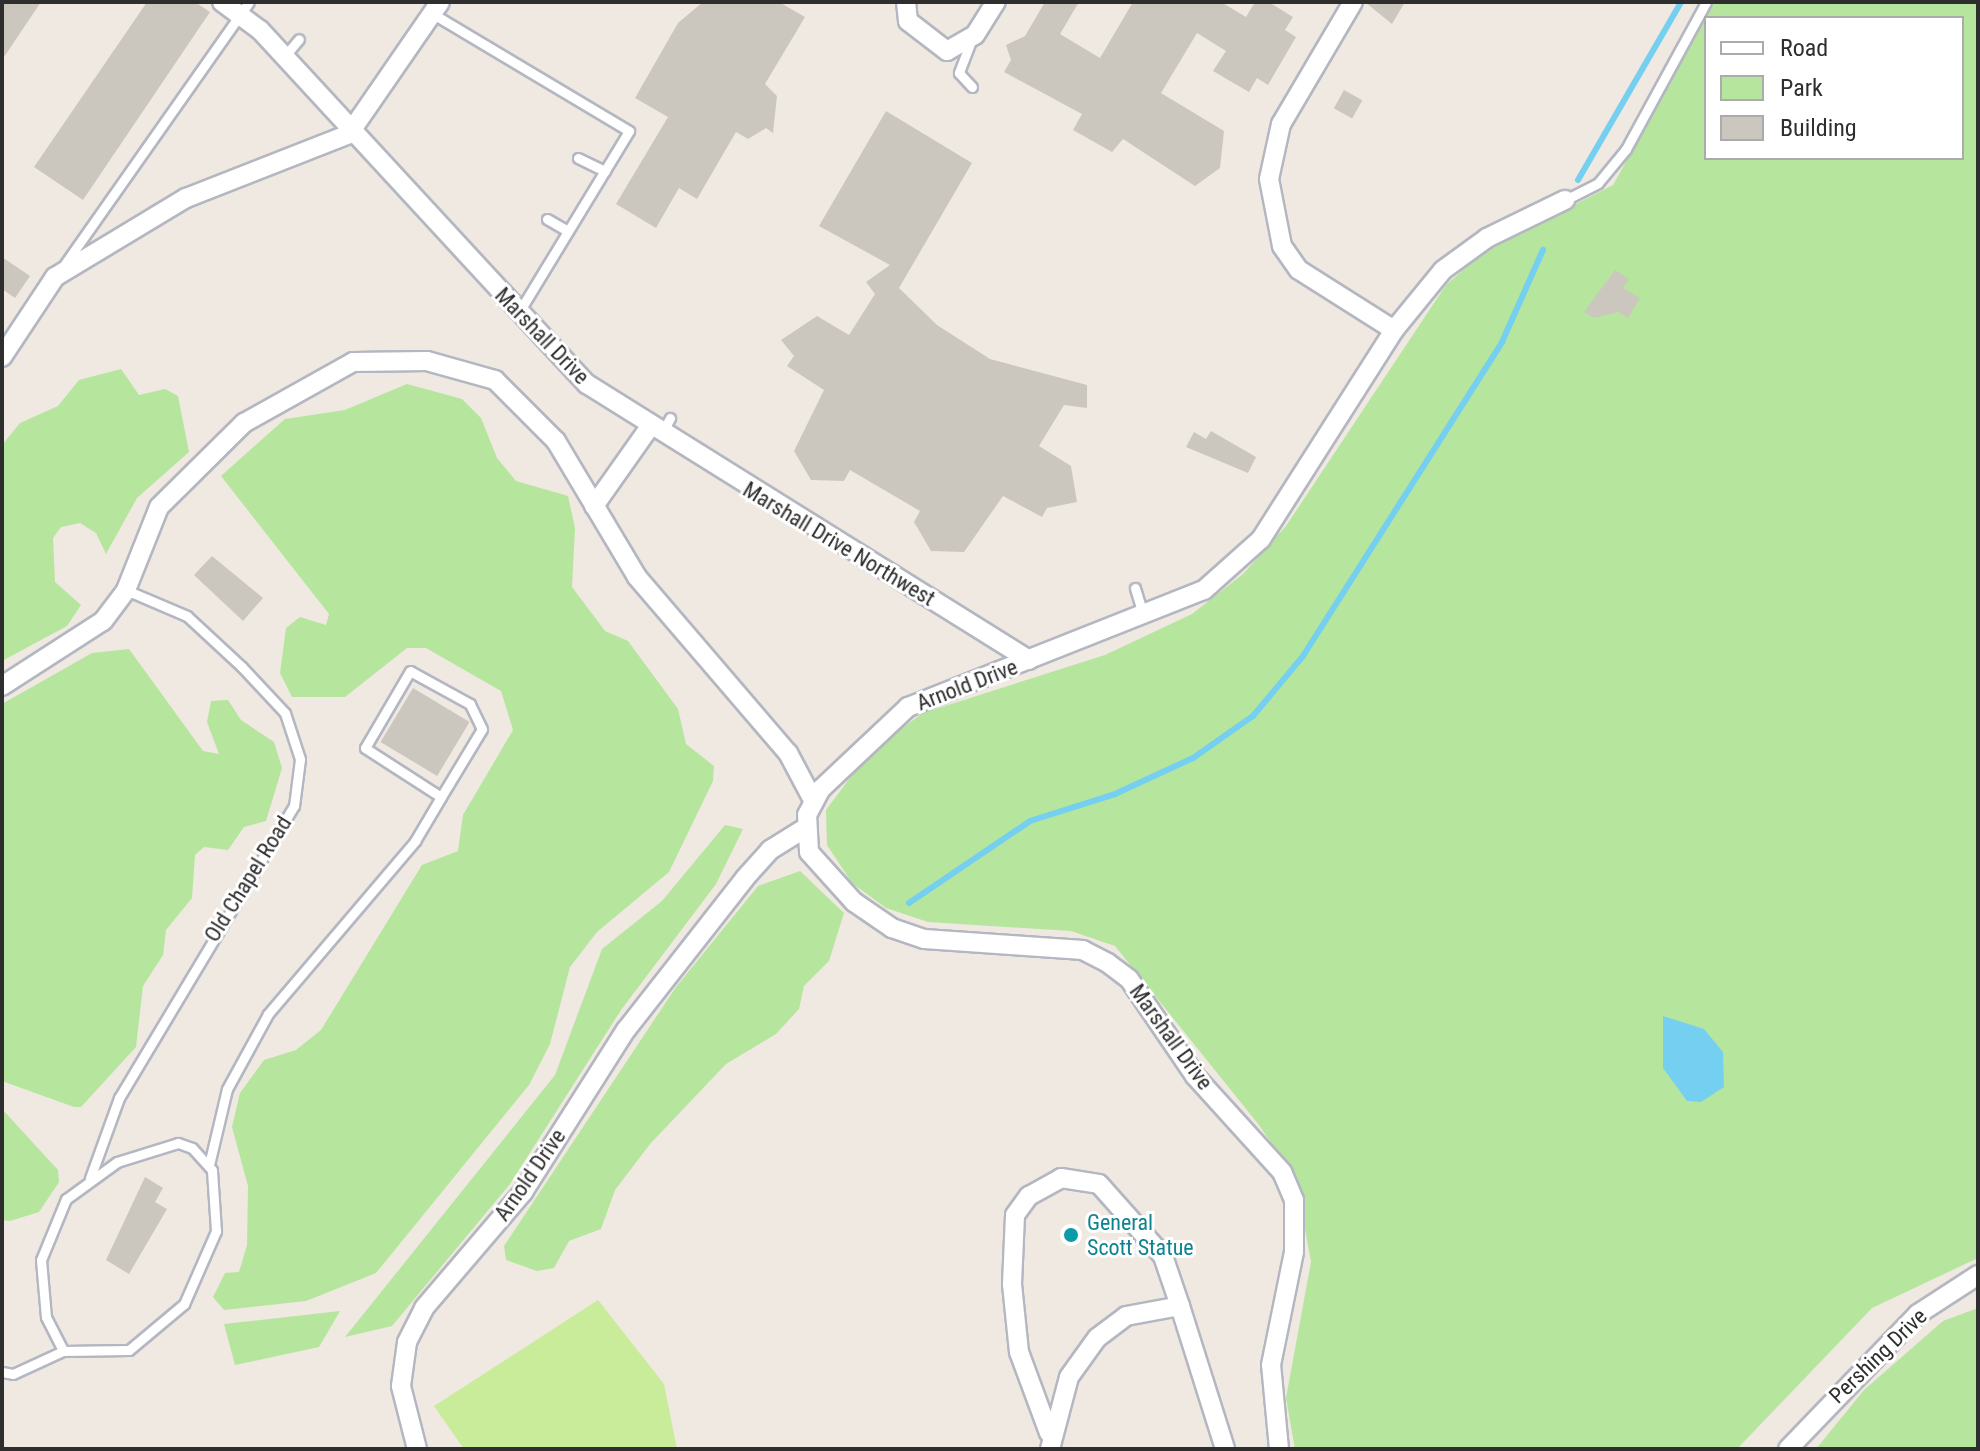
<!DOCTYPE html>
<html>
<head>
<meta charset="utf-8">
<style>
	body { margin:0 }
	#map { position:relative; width:1980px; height:1451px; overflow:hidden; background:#efe9e1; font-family:"Roboto Condensed",sans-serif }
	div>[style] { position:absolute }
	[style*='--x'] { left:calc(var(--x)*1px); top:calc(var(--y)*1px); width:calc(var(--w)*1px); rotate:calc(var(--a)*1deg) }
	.green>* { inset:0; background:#b6e59e }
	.pitch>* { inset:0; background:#c9ec9a }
	.water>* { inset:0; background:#75cff0 }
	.stream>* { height:6px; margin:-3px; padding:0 3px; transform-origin:3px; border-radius:3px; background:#75cff0 }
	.building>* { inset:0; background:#cbc7bf; transform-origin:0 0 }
	.roads { filter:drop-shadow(2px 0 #b4b7c1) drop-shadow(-2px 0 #b4b7c1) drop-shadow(0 2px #b4b7c1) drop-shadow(0 -2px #b4b7c1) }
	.service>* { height:9px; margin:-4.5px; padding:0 4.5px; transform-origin:4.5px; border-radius:4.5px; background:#fff }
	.minor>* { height:18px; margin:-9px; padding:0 9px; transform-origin:9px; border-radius:9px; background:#fff }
	.dots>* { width:22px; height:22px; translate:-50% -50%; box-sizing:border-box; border:4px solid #fff; border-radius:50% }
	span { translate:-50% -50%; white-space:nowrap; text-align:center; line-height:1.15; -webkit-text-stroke:6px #fff; paint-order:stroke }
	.street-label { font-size:22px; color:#2e2e2e }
	.culture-label { font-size:22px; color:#0d838f }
	.left { translate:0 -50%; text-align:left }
	.frame { position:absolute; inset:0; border:4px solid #2e2e2e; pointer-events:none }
	.legend { position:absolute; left:1704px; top:16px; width:260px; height:144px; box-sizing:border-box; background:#fff; border:2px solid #ababab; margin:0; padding:10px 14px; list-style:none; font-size:24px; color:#2e2e2e }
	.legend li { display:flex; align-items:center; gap:16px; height:40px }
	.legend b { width:40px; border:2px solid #ababab }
</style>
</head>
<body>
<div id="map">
	<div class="green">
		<i style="clip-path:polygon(evenodd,1715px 2px,1978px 2px,1978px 1258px,1872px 1308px,1737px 1449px,1295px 1449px,1286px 1398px,1311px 1262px,1296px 1180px,1259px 1125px,1115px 946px,1071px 931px,928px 922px,886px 908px,852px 883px,827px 845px,826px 810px,870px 751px,923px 713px,1105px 655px,1192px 614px,1243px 574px,1286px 526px,1446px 285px,1486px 250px,1613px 185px,1715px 2px,1706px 18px,1962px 18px,1962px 158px,1706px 158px,1706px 18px)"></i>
		<i style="clip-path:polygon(121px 369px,139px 395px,165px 389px,178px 396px,189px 452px,137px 498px,106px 554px,96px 533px,80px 523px,61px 527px,53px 538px,55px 582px,81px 605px,67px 626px,2px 661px,2px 445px,20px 423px,58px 406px,79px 380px)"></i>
		<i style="clip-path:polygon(407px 384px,462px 399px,481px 418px,497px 458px,516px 481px,568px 496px,575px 528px,572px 587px,605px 631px,628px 641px,678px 709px,686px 744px,714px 766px,713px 781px,669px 872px,597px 932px,570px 967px,550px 1044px,529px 1085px,376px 1273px,306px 1301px,224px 1310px,213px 1297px,225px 1273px,239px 1272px,247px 1245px,248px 1186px,232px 1127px,240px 1093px,264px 1060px,296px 1050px,321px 1030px,422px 865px,458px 851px,463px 815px,513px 730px,501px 691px,426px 648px,407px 648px,345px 697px,292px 697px,280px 673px,286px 628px,300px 617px,326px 625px,329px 614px,221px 476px,285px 419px,345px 410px)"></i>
		<i style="clip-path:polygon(129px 649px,203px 751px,219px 754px,207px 722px,211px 701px,228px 700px,241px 720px,274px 742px,282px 768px,266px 821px,244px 827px,228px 850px,204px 847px,195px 855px,192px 898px,166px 930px,163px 955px,143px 986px,136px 1047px,81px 1107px,74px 1107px,2px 1081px,2px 704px,92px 653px)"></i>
		<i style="clip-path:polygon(725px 825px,743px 829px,716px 884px,621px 1010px,510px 1184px,392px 1326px,345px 1337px,555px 1075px,602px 949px,662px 901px)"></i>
		<i style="clip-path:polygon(800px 871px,844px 913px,829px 961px,804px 986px,799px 1009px,776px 1034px,726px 1064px,650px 1144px,615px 1190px,601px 1229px,569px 1241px,554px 1268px,537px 1271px,506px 1260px,504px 1246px,676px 987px,758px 886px)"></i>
		<i style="clip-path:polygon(2px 1109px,58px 1170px,59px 1182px,39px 1212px,10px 1221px,2px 1220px)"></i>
		<i style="clip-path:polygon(1978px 1308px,1978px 1449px,1816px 1449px,1864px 1390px,1943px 1321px)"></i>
		<i style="clip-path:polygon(340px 1311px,319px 1347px,235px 1365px,224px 1324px)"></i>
	</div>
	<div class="pitch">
		<i style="clip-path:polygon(598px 1300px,664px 1384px,677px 1449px,464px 1449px,434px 1406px)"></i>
	</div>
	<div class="water">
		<i style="clip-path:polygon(1663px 1016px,1704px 1029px,1723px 1052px,1724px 1087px,1701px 1102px,1687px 1101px,1663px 1068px)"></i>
	</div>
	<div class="stream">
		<i style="--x:1578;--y:180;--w:206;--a:-59.9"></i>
		<i style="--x:909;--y:903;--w:146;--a:-34.1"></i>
		<i style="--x:1030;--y:821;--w:89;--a:-17.6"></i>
		<i style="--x:1115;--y:794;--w:86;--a:-24.8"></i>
		<i style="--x:1193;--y:758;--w:73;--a:-35"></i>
		<i style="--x:1253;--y:716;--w:78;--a:-50.2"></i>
		<i style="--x:1303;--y:656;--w:372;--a:-57.6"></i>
		<i style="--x:1502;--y:342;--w:101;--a:-66"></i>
	</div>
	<div class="building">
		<i style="clip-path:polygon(2px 2px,41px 2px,2px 60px)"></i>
		<i style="clip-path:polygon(147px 2px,195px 2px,210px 12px,83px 200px,34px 167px)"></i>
		<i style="clip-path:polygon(703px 2px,779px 2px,805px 17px,765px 84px,777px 96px,773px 133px,766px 128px,748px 139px,736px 132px,697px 199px,679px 188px,656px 228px,616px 204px,668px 117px,635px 98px,678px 23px)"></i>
		<i style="clip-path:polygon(1045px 2px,1079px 2px,1060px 34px,1100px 58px,1133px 2px,1221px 2px,1246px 17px,1255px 2px,1269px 2px,1293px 17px,1285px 30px,1296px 37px,1268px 85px,1257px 78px,1249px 92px,1213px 71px,1226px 51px,1197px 33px,1161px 93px,1224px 131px,1220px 168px,1195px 186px,1123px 139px,1112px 152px,1073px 130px,1082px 114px,1004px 72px,1011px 60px,1006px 45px,1025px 36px)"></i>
		<i style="clip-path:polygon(1365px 2px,1405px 2px,1392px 24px)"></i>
		<i style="left:1344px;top:90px;width:21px;height:21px;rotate:29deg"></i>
		<i style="clip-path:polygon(886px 111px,972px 163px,899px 288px,937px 325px,990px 359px,1087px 385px,1087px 408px,1064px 405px,1039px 446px,1071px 466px,1077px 502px,1047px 508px,1042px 517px,1003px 496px,964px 552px,931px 551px,914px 522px,920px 511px,850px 470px,844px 481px,811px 480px,794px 451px,824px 390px,787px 366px,794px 356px,781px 340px,817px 316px,849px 335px,875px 294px,866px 282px,890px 265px,819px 226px)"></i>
		<i style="clip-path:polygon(2px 257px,30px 276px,15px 298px,2px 289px)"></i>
		<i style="clip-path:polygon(1615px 270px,1629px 279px,1623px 288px,1640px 298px,1628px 318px,1618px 312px,1594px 318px,1584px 312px)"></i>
		<i style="clip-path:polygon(1211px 431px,1256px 457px,1248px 473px,1186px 447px,1194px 432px,1206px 439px)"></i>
		<i style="clip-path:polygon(212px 556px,263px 598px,243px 621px,194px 575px)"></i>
		<i style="left:413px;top:688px;width:66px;height:63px;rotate:31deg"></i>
		<i style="clip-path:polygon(145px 1177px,163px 1188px,155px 1202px,167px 1209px,129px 1274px,106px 1260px)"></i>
	</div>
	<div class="roads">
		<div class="service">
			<i style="--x:433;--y:14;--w:228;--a:30.8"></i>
			<i style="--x:629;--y:131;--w:212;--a:121.3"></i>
			<i style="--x:971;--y:41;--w:34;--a:111"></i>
			<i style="--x:959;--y:73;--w:19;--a:47"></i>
			<i style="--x:284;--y:57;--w:23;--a:-50"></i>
			<i style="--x:578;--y:158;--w:30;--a:26"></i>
			<i style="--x:1565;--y:200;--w:37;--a:-27"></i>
			<i style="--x:1598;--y:183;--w:44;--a:-50.5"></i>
			<i style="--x:1626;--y:149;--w:167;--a:-61.4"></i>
			<i style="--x:547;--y:219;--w:24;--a:30"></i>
			<i style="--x:62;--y:268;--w:325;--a:-54.9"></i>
			<i style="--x:662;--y:433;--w:17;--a:-62"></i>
			<i style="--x:1135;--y:588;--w:28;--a:73"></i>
			<i style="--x:209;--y:1165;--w:78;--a:-76.7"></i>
			<i style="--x:227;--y:1089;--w:85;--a:-61.3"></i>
			<i style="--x:268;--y:1014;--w:227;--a:-49.6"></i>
			<i style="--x:415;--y:841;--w:51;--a:-59.4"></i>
			<i style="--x:441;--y:797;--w:79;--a:-58.9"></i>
			<i style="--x:482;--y:729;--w:28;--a:-116"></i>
			<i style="--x:470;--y:704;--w:68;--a:-151.2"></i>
			<i style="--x:410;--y:671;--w:89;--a:120.3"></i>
			<i style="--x:365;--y:748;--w:90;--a:32.8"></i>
			<i style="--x:90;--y:1178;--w:85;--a:-70.1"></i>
			<i style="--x:119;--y:1098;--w:340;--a:-59.1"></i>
			<i style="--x:294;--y:806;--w:47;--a:-82.7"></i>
			<i style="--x:300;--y:759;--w:48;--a:-108.1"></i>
			<i style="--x:285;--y:713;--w:63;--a:-133.1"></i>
			<i style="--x:242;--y:667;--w:75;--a:-137.2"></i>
			<i style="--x:187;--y:616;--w:66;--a:-156.9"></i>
			<i style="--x:2;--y:1372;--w:11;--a:10"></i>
			<i style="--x:13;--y:1374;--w:55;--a:-24.7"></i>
			<i style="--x:63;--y:1351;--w:66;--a:-0.9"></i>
			<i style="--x:129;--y:1350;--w:72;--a:-39.9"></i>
			<i style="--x:184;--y:1304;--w:80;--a:-66.3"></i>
			<i style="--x:216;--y:1231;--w:61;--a:-93.8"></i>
			<i style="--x:212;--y:1170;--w:30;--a:-132"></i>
			<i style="--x:192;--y:1148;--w:15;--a:-160"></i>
			<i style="--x:178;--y:1143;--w:64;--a:162.7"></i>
			<i style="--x:117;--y:1162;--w:63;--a:144"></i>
			<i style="--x:66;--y:1199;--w:66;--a:112.3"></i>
			<i style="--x:41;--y:1260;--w:57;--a:85"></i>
			<i style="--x:46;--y:1317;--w:38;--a:63"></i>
		</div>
		<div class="minor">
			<i style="--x:222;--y:2;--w:47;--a:36.4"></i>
			<i style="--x:260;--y:30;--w:482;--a:47.3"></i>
			<i style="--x:587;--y:384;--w:521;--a:31.98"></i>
			<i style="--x:906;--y:2;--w:19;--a:84"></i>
			<i style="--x:908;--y:21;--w:49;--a:37.6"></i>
			<i style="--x:947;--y:51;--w:32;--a:-30"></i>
			<i style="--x:975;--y:35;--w:39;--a:-58"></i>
			<i style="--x:1353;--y:2;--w:142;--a:120.5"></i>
			<i style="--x:1281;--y:124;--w:56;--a:102.3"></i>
			<i style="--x:1269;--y:179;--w:68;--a:79"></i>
			<i style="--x:1282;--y:246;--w:29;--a:55"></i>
			<i style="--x:1299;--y:270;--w:112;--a:32.3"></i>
			<i style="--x:2;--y:357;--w:96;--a:-56.5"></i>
			<i style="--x:55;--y:277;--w:153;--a:-31.1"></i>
			<i style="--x:186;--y:198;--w:175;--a:-21.4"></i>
			<i style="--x:349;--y:134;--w:160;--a:-55.4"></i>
			<i style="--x:594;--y:506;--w:95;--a:-54.8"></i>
			<i style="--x:2;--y:686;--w:120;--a:-32.8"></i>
			<i style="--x:103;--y:621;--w:39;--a:-53"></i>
			<i style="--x:126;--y:590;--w:89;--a:-68.3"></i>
			<i style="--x:159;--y:507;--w:120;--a:-44.7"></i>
			<i style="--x:244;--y:423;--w:125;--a:-29.2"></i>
			<i style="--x:353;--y:362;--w:74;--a:-0.8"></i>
			<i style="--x:427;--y:361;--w:71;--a:15.6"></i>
			<i style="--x:495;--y:380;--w:86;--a:45"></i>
			<i style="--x:556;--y:441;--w:158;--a:59.2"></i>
			<i style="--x:637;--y:577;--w:232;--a:49.4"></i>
			<i style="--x:788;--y:753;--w:55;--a:62"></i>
			<i style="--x:1049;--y:1433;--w:86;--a:-110.3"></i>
			<i style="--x:1019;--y:1352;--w:68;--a:-95.9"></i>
			<i style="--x:1012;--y:1284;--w:69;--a:-87.5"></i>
			<i style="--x:1015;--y:1215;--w:24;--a:-54"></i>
			<i style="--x:1029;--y:1196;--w:37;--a:-29"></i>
			<i style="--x:1061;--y:1178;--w:38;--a:9"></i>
			<i style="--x:1099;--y:1184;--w:96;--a:48.4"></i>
			<i style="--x:1163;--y:1256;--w:53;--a:71.2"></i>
			<i style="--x:417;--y:1449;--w:65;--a:-104.3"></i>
			<i style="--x:401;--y:1386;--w:44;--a:-82.2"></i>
			<i style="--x:407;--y:1342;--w:38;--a:-63"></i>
			<i style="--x:424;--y:1308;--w:153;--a:-49.5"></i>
			<i style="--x:523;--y:1192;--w:192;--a:-57.6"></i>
			<i style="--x:626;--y:1030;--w:193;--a:-51.9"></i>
			<i style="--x:745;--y:878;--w:38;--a:-48"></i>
			<i style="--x:770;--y:850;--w:44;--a:-31.9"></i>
			<i style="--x:1050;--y:1449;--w:74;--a:-75.2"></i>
			<i style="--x:1069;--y:1377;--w:48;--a:-54.3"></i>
			<i style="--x:1097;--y:1338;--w:36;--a:-37"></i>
			<i style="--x:1126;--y:1316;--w:55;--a:-10.5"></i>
			<i style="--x:1180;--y:1306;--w:150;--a:72.5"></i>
			<i style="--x:1279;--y:1449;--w:84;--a:-95.4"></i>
			<i style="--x:1271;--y:1365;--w:115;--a:-78.5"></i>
			<i style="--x:1294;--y:1252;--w:52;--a:-90"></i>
			<i style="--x:1294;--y:1200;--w:30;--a:-113"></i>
			<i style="--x:1282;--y:1172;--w:130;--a:-132.2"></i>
			<i style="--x:1195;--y:1076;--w:117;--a:-124.2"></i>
			<i style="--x:1129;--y:979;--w:26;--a:-143"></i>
			<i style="--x:1108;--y:963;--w:28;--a:-153"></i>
			<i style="--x:1083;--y:950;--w:159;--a:-176"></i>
			<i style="--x:924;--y:939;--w:34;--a:-161"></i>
			<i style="--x:892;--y:928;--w:46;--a:-145.6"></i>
			<i style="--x:854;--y:902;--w:67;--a:-132"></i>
			<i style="--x:809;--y:852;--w:37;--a:-93"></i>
			<i style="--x:807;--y:815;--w:30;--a:-62"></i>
			<i style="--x:821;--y:789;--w:120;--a:-43.3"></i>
			<i style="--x:908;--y:707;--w:318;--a:-21.6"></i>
			<i style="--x:1204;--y:590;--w:76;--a:-41.8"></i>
			<i style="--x:1261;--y:539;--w:248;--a:-57.5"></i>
			<i style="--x:1394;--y:330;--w:77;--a:-50.8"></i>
			<i style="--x:1443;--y:270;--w:54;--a:-36"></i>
			<i style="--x:1487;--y:238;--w:87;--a:-26"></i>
			<i style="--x:1788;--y:1449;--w:187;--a:-46.1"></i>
			<i style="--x:1918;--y:1314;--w:72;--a:-33"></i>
		</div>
	</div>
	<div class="dots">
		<i style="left:1071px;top:1235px;background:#0f9aa8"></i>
	</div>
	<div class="street-label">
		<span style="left:542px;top:336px;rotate:46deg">Marshall Drive</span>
		<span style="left:839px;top:544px;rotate:31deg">Marshall Drive Northwest</span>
		<span style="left:967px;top:685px;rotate:-21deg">Arnold Drive</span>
		<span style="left:248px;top:879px;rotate:-58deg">Old Chapel Road</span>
		<span style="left:1171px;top:1037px;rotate:54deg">Marshall Drive</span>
		<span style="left:530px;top:1175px;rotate:-55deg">Arnold Drive</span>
		<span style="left:1878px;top:1356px;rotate:-44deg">Pershing Drive</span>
	</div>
	<div class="culture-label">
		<span class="left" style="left:1087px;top:1235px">General<br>Scott Statue</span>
	</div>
	<div class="frame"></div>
	<ul class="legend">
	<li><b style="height:10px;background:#fff"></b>Road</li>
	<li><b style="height:22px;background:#b6e59e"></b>Park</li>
	<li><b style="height:22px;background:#cbc7bf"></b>Building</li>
	</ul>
</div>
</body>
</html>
